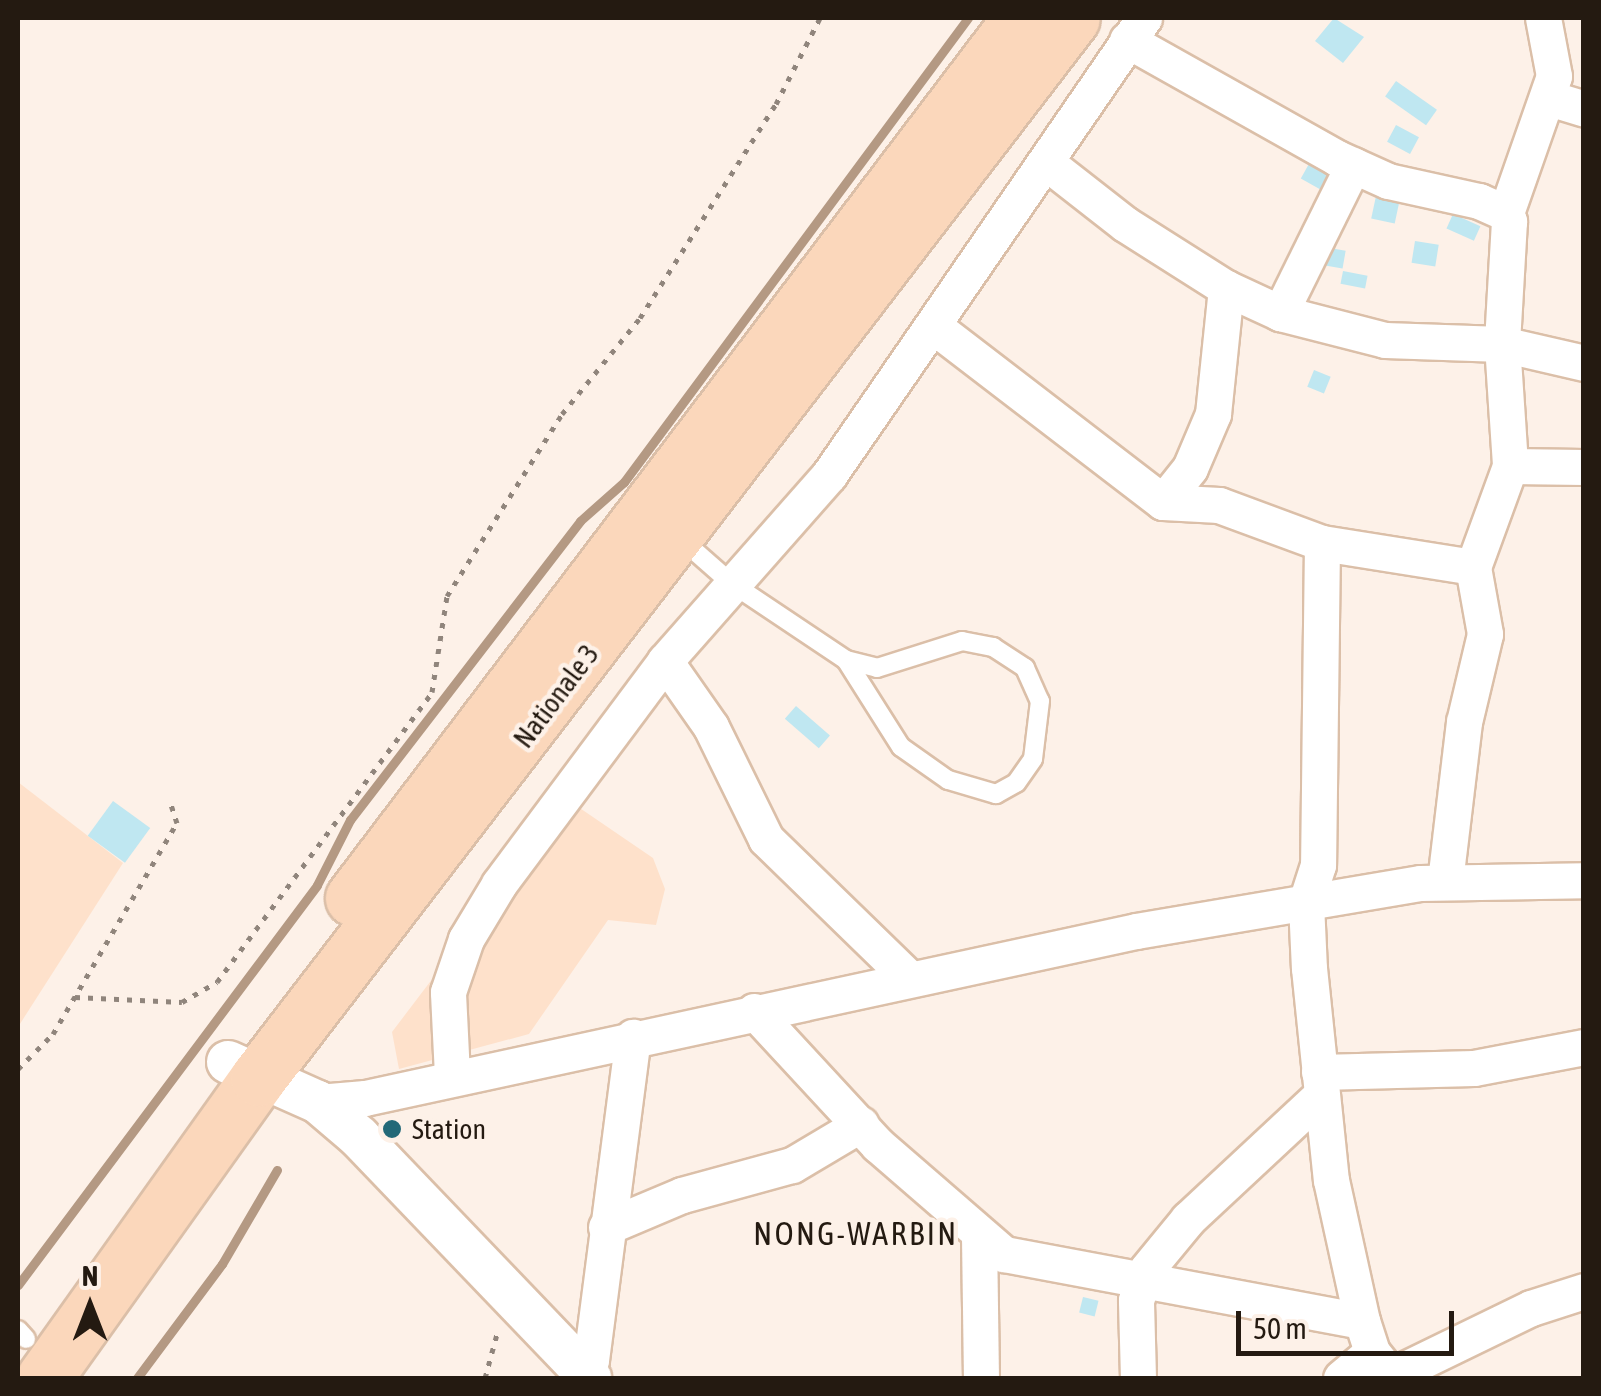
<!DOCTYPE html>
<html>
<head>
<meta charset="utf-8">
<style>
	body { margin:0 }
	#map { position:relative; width:1601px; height:1396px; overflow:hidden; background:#fdf1e8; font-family:"Asap Condensed",sans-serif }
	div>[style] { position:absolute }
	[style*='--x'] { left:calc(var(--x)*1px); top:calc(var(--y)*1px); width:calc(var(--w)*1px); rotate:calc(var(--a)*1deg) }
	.built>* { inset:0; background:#fee1cb }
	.stream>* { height:9px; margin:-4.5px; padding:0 4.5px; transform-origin:4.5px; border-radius:4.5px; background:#b49983 }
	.building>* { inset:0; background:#bfe7f1; transform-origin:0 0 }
	.path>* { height:5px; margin-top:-2.5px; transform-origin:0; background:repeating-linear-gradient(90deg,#90857c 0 5px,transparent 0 13px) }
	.roads { filter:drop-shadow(2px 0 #dbbfa8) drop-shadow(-2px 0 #dbbfa8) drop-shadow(0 2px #dbbfa8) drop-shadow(0 -2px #dbbfa8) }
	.service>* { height:18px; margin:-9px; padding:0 9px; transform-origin:9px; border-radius:9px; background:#fff }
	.minor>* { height:35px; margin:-17.5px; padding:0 17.5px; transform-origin:17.5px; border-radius:17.5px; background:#fff }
	.tertiary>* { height:42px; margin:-21px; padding:0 21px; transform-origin:21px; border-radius:21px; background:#fff }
	.primary>* { height:55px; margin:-27.5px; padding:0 27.5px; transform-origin:27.5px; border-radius:27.5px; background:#fbd7bb }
	.dots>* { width:28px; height:28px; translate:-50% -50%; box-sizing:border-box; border:5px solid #fdf1e8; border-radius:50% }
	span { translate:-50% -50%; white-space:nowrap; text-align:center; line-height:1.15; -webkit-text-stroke:9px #fdf1e8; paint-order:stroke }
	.street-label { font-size:28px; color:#241a11 }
	.poi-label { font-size:28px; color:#241a11 }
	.left { translate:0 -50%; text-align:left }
	.quarter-label { font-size:32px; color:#241a11; letter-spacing:2.5px }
	.frame { position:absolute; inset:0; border:20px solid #241a11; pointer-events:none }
	.north { position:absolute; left:40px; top:1256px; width:100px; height:100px; -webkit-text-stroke:8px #fdf1e8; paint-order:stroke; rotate:0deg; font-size:28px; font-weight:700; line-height:40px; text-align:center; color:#241a11 }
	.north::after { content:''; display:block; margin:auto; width:35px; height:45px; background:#241a11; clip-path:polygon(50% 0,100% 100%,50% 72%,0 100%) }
	.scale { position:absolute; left:1236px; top:1311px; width:218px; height:45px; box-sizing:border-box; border:5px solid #241a11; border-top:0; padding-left:12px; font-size:30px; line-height:35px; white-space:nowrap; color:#241a11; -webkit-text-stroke:8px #fdf1e8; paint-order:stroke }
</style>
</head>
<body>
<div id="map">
	<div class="built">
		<i style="clip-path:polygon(18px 782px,123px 863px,18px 1027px)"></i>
		<i style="clip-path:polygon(568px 800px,653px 858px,665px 889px,656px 925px,608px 920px,529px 1034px,399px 1069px,392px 1032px)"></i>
	</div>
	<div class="stream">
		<i style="--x:18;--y:1285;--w:499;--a:-53.2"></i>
		<i style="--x:317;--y:885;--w:73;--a:-63.1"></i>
		<i style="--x:350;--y:820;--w:377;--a:-52.4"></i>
		<i style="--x:580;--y:521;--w:59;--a:-41.6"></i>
		<i style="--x:624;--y:482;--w:578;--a:-53.45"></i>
		<i style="--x:137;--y:1378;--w:142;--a:-53.3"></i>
		<i style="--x:222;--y:1264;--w:109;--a:-59.7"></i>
	</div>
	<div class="building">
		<i style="clip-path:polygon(1334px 18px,1364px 37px,1343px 63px,1315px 41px)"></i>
		<i style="left:1396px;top:81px;width:50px;height:19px;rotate:35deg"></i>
		<i style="left:1396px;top:125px;width:26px;height:19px;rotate:28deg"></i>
		<i style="left:1310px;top:162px;width:23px;height:19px;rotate:29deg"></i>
		<i style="left:1376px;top:196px;width:24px;height:23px;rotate:12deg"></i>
		<i style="left:1453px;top:214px;width:30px;height:16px;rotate:24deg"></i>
		<i style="left:1415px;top:241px;width:24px;height:22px;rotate:9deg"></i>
		<i style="left:1324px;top:247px;width:22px;height:18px;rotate:10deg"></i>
		<i style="left:1343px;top:271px;width:25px;height:13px;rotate:11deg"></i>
		<i style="left:1314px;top:370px;width:18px;height:18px;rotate:22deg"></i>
		<i style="left:796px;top:706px;width:45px;height:17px;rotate:41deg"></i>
		<i style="left:113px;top:801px;width:46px;height:43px;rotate:36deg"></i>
		<i style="left:1083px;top:1297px;width:16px;height:16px;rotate:14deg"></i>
	</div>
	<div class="path">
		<i style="--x:75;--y:997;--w:107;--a:2.7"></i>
		<i style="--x:182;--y:1002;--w:40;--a:-29.7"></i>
		<i style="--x:217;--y:982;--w:361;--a:-53.4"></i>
		<i style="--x:432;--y:692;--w:97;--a:-81.1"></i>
		<i style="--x:447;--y:596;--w:215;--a:-57.7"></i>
		<i style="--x:562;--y:414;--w:124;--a:-50.9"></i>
		<i style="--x:640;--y:318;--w:254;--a:-57.6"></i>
		<i style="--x:776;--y:104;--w:97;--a:-62.9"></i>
		<i style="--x:18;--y:1069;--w:49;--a:-45"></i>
		<i style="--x:53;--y:1034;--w:245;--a:-59.6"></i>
		<i style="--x:177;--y:823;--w:23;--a:-108"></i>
		<i style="--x:485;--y:1378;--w:50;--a:-74.8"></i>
	</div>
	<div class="roads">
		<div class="service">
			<i style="--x:681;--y:539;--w:67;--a:41.3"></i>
			<i style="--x:731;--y:583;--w:138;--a:33.8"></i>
			<i style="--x:846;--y:660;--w:32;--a:14"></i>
			<i style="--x:877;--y:668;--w:89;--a:-17.6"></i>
			<i style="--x:962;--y:641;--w:32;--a:11"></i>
			<i style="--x:993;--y:647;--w:38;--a:33"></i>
			<i style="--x:1025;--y:668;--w:36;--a:66"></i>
			<i style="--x:1040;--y:701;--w:58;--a:96.9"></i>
			<i style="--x:1033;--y:759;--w:29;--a:125"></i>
			<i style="--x:1016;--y:783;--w:23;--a:151"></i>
			<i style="--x:996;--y:794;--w:50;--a:-163.7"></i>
			<i style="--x:948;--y:780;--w:57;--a:-144.9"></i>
			<i style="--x:901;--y:747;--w:103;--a:-122.3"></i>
			<i style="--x:18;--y:1330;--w:12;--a:48"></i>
		</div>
		<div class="minor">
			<i style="--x:1127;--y:40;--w:241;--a:29.3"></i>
			<i style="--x:1337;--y:158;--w:56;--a:24.3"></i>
			<i style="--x:1388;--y:181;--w:93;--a:12.4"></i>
			<i style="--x:1479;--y:201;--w:30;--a:24"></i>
			<i style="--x:1506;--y:213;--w:9;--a:69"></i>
			<i style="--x:1509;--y:221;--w:123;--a:93.3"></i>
			<i style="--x:1502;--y:344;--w:122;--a:86.2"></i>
			<i style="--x:1510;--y:466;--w:108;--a:110.1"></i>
			<i style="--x:1473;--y:567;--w:68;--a:79.8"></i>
			<i style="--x:1485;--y:634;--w:90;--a:103.4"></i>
			<i style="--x:1464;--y:722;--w:160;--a:96.8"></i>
			<i style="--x:1549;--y:98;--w:37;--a:17"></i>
			<i style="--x:1047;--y:163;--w:99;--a:38"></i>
			<i style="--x:1125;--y:224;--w:120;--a:32.4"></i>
			<i style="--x:1226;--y:288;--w:60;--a:24.8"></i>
			<i style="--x:1280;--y:313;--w:108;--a:14.4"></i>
			<i style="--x:1385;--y:340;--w:117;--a:2"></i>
			<i style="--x:1502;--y:344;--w:84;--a:13"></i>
			<i style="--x:1506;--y:213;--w:145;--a:-70.7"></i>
			<i style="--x:1554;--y:76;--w:59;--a:-100.7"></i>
			<i style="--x:1280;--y:313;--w:165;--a:-63.7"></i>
			<i style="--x:936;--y:328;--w:286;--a:37.5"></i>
			<i style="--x:1163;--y:502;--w:56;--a:3.1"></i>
			<i style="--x:1219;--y:505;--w:110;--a:20.3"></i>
			<i style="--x:1322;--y:543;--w:153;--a:9"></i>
			<i style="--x:1510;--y:466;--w:74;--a:0.8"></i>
			<i style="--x:1163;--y:502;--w:43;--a:-51.5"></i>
			<i style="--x:1190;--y:468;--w:59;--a:-66.9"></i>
			<i style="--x:1213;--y:414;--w:127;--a:-84.1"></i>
			<i style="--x:1322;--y:543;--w:322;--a:90.7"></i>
			<i style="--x:1318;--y:865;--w:40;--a:108"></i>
			<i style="--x:1306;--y:903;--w:65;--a:87.4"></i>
			<i style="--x:1309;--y:968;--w:213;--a:84.1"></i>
			<i style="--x:1331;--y:1180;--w:144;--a:77.6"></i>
			<i style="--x:1362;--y:1321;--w:33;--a:72"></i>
			<i style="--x:1372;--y:1352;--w:33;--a:51"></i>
			<i style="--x:665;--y:661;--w:80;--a:55.1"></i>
			<i style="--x:711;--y:727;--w:125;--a:63.8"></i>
			<i style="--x:766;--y:839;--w:197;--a:44.2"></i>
			<i style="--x:754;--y:1011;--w:183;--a:47.2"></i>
			<i style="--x:878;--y:1145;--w:167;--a:40.9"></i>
			<i style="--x:1004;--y:1254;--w:364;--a:10.6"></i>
			<i style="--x:1319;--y:1072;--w:155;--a:-1.5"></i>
			<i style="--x:1474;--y:1068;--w:112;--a:-10.8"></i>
			<i style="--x:452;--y:1075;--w:83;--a:-92.8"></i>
			<i style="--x:448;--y:992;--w:56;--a:-71.2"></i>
			<i style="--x:466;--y:939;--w:64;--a:-59"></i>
			<i style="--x:499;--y:884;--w:278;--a:-53.3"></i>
			<i style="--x:665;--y:661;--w:248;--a:-48.6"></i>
			<i style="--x:829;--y:475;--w:555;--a:-55.42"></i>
			<i style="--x:318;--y:1102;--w:47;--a:-4.9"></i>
			<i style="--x:365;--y:1098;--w:789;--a:-12.22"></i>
			<i style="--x:1136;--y:931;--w:288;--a:-9.6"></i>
			<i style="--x:1420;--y:883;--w:164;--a:-1"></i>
			<i style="--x:606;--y:1227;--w:82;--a:-22.8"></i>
			<i style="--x:682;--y:1195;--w:114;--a:-15.3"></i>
			<i style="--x:792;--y:1165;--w:80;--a:-30.7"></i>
			<i style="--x:979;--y:1236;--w:142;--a:89.2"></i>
			<i style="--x:583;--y:1372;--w:14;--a:-56"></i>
			<i style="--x:591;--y:1360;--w:326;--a:-82.6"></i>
			<i style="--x:1391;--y:1376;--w:156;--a:-25.9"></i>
			<i style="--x:1531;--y:1308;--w:56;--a:-17.8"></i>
			<i style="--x:1138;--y:1378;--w:78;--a:-91.5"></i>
			<i style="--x:1136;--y:1300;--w:33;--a:-70"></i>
			<i style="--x:1147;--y:1269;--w:65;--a:-50.6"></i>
			<i style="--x:1188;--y:1219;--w:182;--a:-43"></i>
			<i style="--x:1341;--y:1378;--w:40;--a:-40"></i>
		</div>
		<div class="tertiary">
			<i style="--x:228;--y:1062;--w:98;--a:24"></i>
			<i style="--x:318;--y:1102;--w:54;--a:40.5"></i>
			<i style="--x:359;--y:1137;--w:334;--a:46.2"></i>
		</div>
		<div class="primary">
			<i style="--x:353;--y:898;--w:1105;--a:-52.8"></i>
			<i style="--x:44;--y:1378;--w:369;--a:-54.5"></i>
			<i style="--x:258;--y:1078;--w:1336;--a:-52.48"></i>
		</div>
	</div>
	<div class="dots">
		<i style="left:392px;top:1129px;background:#236978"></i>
	</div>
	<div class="street-label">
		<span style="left:556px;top:696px;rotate:-53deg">Nationale 3</span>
	</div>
	<div class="poi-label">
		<span class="left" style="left:412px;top:1129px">Station</span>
	</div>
	<div class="quarter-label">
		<span style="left:856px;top:1234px">NONG-WARBIN</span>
	</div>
	<div class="frame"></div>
	<div class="north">N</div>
	<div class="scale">50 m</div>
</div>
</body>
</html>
